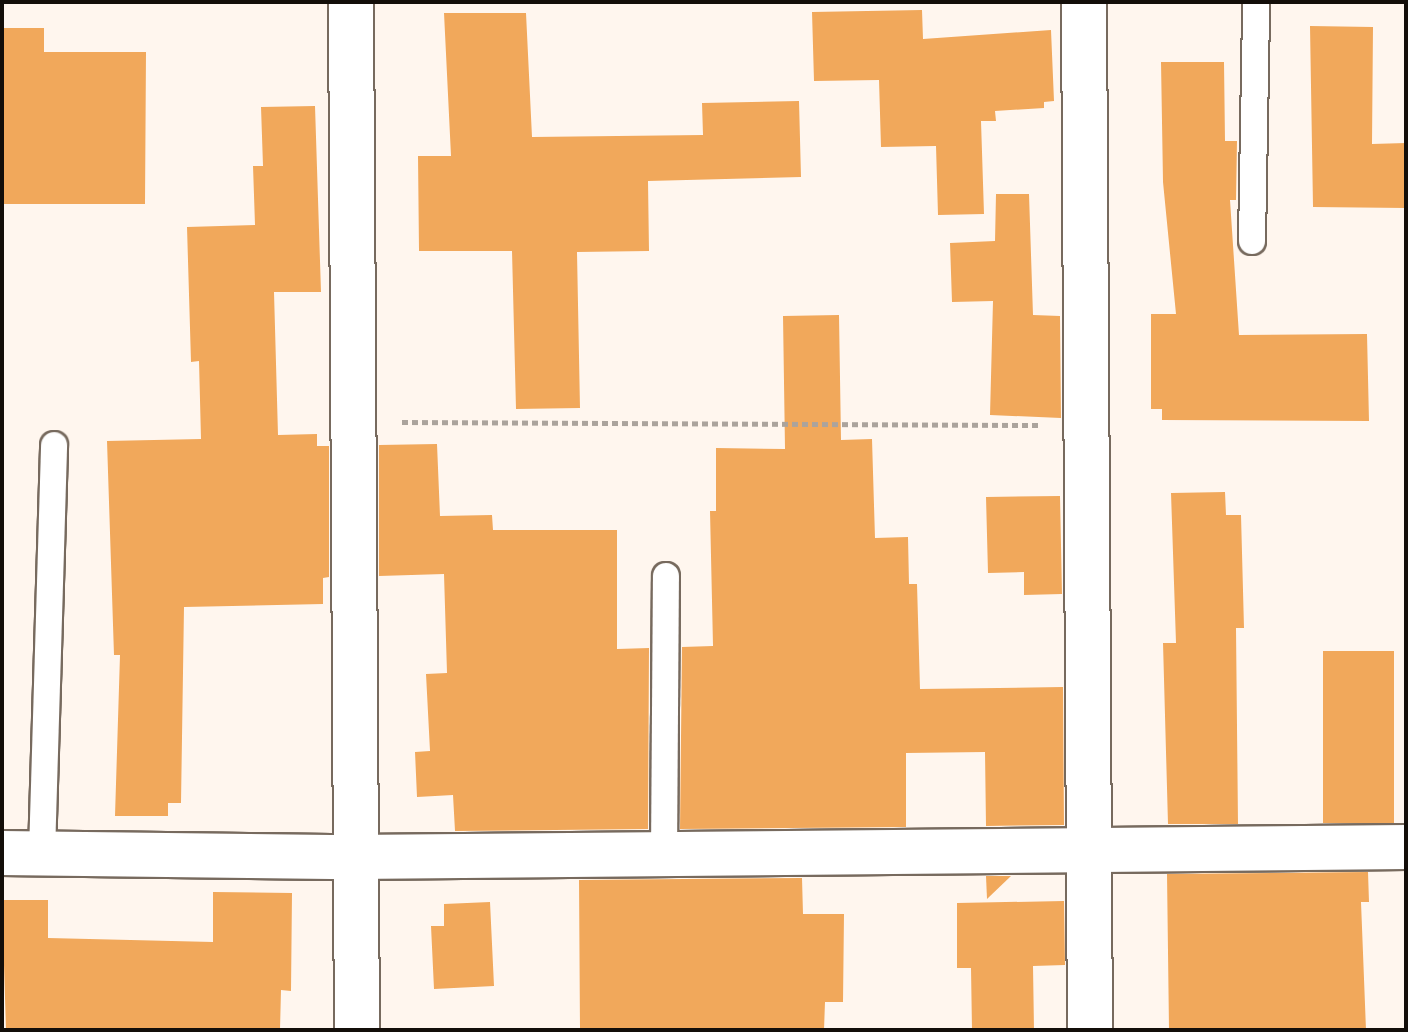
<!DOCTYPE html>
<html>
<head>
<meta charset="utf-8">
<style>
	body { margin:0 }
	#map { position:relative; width:1408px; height:1032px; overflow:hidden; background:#fff6ee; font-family:Montserrat,sans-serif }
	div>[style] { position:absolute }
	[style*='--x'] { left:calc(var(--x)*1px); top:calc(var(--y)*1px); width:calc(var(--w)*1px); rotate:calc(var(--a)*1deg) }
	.building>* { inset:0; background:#f1a85b; transform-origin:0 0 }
	.path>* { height:5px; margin-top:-2.5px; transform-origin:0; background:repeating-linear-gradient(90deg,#aba39c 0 6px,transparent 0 10px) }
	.roads { filter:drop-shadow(2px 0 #776a5e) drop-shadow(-2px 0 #776a5e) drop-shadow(0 2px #776a5e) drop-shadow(0 -2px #776a5e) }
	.lane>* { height:26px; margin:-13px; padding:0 13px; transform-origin:13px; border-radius:13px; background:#fff }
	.street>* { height:44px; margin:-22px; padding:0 22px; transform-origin:22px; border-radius:22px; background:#fff }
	span { translate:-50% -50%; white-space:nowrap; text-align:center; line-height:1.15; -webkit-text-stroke:6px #fff; paint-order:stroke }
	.frame { position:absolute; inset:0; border:4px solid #130e09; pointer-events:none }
</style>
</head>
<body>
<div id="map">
	<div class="building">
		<i style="clip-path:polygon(922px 10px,923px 39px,1051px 30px,1054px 101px,1044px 102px,1044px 108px,995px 111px,996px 121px,981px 121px,984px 214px,938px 215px,936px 146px,881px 147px,879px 80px,814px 81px,812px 12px)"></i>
		<i style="clip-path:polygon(444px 13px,526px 13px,532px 137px,703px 135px,702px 103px,799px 101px,801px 177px,648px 181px,649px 251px,577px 252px,580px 408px,516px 409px,512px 251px,419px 251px,418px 156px,451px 156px)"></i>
		<i style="clip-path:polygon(1310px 26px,1373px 27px,1372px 144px,1406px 143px,1406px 208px,1313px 207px)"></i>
		<i style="clip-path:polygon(2px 28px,44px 28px,44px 52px,146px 52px,145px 204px,2px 204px)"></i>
		<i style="clip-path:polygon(1161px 62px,1224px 62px,1225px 141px,1237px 141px,1236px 200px,1230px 200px,1239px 335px,1367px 334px,1369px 421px,1162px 420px,1162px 409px,1151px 409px,1151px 314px,1176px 314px,1163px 182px)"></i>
		<i style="clip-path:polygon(315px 106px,321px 292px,274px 292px,278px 435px,317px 434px,317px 446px,329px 446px,329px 577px,323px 578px,323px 604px,184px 607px,181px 803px,168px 803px,168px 816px,115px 816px,120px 655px,114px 655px,107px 441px,201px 439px,199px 361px,191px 362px,187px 227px,255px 225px,253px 166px,263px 166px,261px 107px)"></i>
		<i style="clip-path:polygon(996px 194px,1029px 194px,1033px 315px,1060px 316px,1061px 418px,990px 415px,993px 301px,952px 302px,950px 243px,995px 241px)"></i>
		<i style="clip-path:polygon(839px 315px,841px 440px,872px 439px,875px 538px,908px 537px,909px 584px,917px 584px,920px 689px,1063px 687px,1064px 825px,986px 826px,985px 752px,906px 753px,906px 827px,680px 829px,682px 647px,713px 646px,710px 511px,716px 511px,716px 448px,785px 449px,783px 316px)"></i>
		<i style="clip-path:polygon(437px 444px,440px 516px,492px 515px,493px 530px,617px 530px,617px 649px,649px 648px,648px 829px,455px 831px,453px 795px,417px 797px,415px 752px,430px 751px,426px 674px,447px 673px,444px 574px,379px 576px,379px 445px)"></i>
		<i style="clip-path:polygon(1225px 492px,1226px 515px,1241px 515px,1244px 628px,1236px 628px,1238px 824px,1168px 824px,1163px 643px,1176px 643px,1171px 493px)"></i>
		<i style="clip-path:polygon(1060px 496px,1062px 594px,1024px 595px,1024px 572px,988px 573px,986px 497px)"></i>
		<i style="left:1323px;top:651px;width:71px;height:172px"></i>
		<i style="clip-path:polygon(1368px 872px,1369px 902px,1361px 902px,1366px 1030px,1169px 1030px,1167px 874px)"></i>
		<i style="clip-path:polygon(986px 876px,1011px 876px,987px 899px)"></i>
		<i style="clip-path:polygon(802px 878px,803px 914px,844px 914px,843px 1002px,825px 1002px,824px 1030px,580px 1030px,579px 880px)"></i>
		<i style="clip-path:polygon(213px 892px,292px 893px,291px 991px,281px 990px,280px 1030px,6px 1030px,2px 900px,48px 900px,48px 938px,213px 942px)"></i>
		<i style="clip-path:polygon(1064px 901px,1065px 965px,1033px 966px,1034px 1030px,972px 1030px,971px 968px,957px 968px,957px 903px)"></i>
		<i style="clip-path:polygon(490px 902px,494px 986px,434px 989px,431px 926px,444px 926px,444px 904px)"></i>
	</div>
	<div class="path">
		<i style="--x:402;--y:422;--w:638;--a:0.27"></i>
	</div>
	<div class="roads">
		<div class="lane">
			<i style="--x:1252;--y:241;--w:239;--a:-89"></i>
			<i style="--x:42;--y:853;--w:408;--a:-88.3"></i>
			<i style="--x:664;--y:855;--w:279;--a:-89.6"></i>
		</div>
		<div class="street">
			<i style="--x:351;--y:2;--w:1028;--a:89.67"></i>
			<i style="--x:1084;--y:2;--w:1028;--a:89.67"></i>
			<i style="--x:2;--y:853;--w:350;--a:0.7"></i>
			<i style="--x:352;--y:857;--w:1054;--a:-0.54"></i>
		</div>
	</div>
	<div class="frame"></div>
</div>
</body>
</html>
